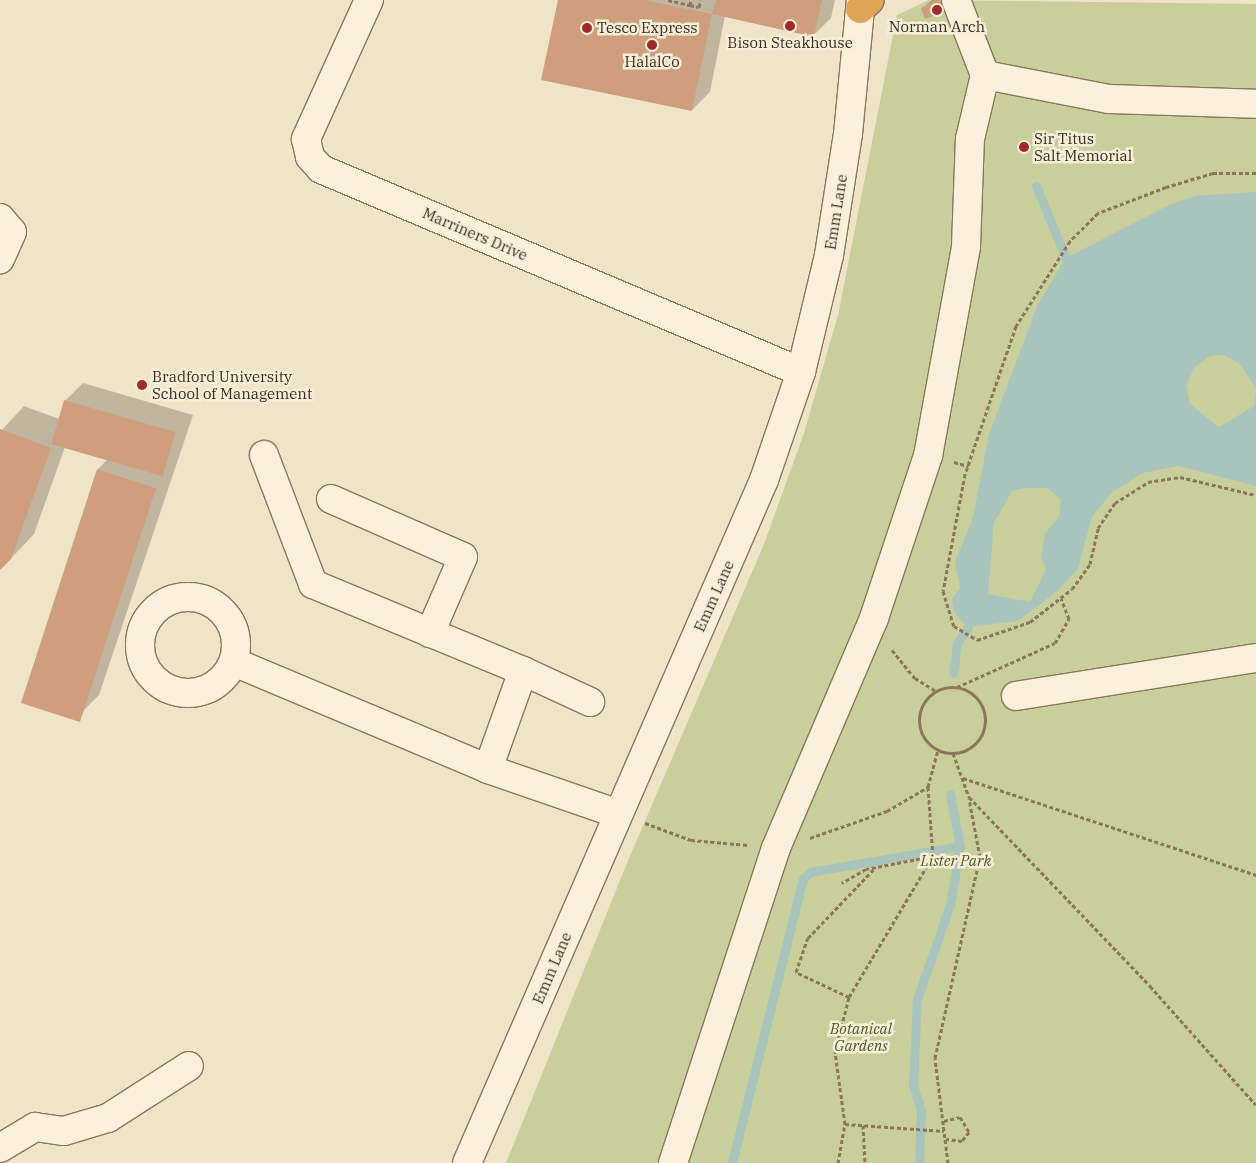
<!DOCTYPE html>
<html>
<head>
<meta charset="utf-8">
<style>
	body { margin:0 }
	#map { position:relative; width:1256px; height:1163px; overflow:hidden; background:#f0e4c8; font-family:"IBM Plex Serif",serif }
	div>[style] { position:absolute }
	[style*='--x'] { left:calc(var(--x)*1px); top:calc(var(--y)*1px); width:calc(var(--w)*1px); rotate:calc(var(--a)*1deg) }
	.green>* { inset:0; background:#c9cf9b }
	.water>* { inset:0; background:#a9c4bc }
	.shadow>* { inset:0; background:#0003 }
	.stream>* { height:9px; margin:-4.5px; padding:0 4.5px; transform-origin:4.5px; border-radius:4.5px; background:#a9c4bc }
	.building>* { inset:0; background:#cf9f7d; transform-origin:0 0 }
	.path>* { height:3px; margin-top:-1.5px; transform-origin:0; background:repeating-linear-gradient(90deg,#8d765c 0 4px,transparent 0 6.5px) }
	.path>.ring { margin:-1.5px; padding:0; box-sizing:content-box; background:none; border:3px solid #8d765c; border-radius:50% }
	.roads { filter:drop-shadow(1px 0 #8d765c) drop-shadow(-1px 0 #8d765c) drop-shadow(0 1px #8d765c) drop-shadow(0 -1px #8d765c) }
	.minor>* { height:28px; margin:-14px; padding:0 14px; transform-origin:14px; border-radius:14px; background:#faf1dc }
	.minor>.ring { margin:-14px; padding:0; box-sizing:content-box; background:none; border:28px solid #faf1dc; border-radius:50% }
	.highway>* { height:28px; margin:-14px; padding:0 14px; transform-origin:14px; border-radius:14px; background:#e0a458 }
	.dots>* { width:14px; height:14px; translate:-50% -50%; box-sizing:border-box; border:2px solid #f7eed8; border-radius:50% }
	span { translate:-50% -50%; white-space:nowrap; text-align:center; line-height:1.15; -webkit-text-stroke:5px #f7eed8; paint-order:stroke }
	.poi-label { font-size:15px; color:#3d2e20 }
	.left { translate:0 -50%; text-align:left }
	.street-label { font-size:15px; color:#3d2e20 }
	.park-label { font-size:15px; color:#4d5a26; font-style:italic }
</style>
</head>
<body>
<div id="map">
	<div class="green">
		<i style="clip-path:polygon(929px 0,1256px 4px,1256px 1163px,506px 1163px,627px 863px,764px 544px,804px 433px,838px 315px,897px 15px)"></i>
	</div>
	<div class="water">
		<i style="clip-path:polygon(evenodd,1256px 192px,1256px 486px,1178px 466px,1143px 473px,1112px 492px,1092px 517px,1078px 569px,1056px 592px,1018px 621px,968px 627px,954px 613px,952px 599px,960px 588px,955px 562px,973px 517px,989px 434px,1038px 304px,1066px 258px,1169px 205px,1195px 196px,1256px 192px,1224px 355px,1240px 364px,1256px 389px,1254px 406px,1219px 427px,1190px 404px,1186px 385px,1195px 367px,1210px 356px,1224px 355px,1256px 192px,1025px 488px,1048px 488px,1061px 500px,1059px 517px,1045px 533px,1041px 558px,1046px 569px,1030px 602px,988px 594px,994px 523px,1012px 491px,1025px 488px)"></i>
	</div>
	<div class="shadow">
		<i style="clip-path:polygon(559px 0,835px 0,831px 18px,813px 36px,725px 16px,710px 92px,692px 110px)"></i>
		<i style="clip-path:polygon(932px 0,971px 0,925px 17px,922px 9px)"></i>
		<i style="clip-path:polygon(83px 383px,193px 415px,99px 695px,76px 718px,98px 469px,107px 460px,65px 447px,34px 534px,0 570px,0 432px,24px 406px,59px 419px,65px 401px)"></i>
	</div>
	<div class="stream">
		<i style="--x:1036;--y:186;--w:78;--a:67.4"></i>
		<i style="--x:953;--y:673;--w:30;--a:-82"></i>
		<i style="--x:957;--y:643;--w:19;--a:-55"></i>
		<i style="--x:732;--y:1163;--w:293;--a:-76"></i>
		<i style="--x:803;--y:879;--w:10;--a:-45"></i>
		<i style="--x:810;--y:872;--w:152;--a:-9.8"></i>
		<i style="--x:919;--y:1163;--w:53;--a:-87.8"></i>
		<i style="--x:921;--y:1110;--w:25;--a:-108"></i>
		<i style="--x:913;--y:1086;--w:87;--a:-87.4"></i>
		<i style="--x:917;--y:999;--w:100;--a:-70.7"></i>
		<i style="--x:950;--y:905;--w:60;--a:-80.4"></i>
		<i style="--x:960;--y:846;--w:53;--a:-100.9"></i>
	</div>
	<div class="building">
		<i style="clip-path:polygon(558px 0,644px 0,712px 14px,692px 111px,541px 80px)"></i>
		<i style="clip-path:polygon(716px 0,822px 0,814px 37px,712px 14px)"></i>
		<i style="clip-path:polygon(936px 0,970px 0,971px 3px,925px 19px,921px 8px)"></i>
		<i style="left:64px;top:400px;width:116px;height:46px;rotate:16deg"></i>
		<i style="clip-path:polygon(0 429px,51px 448px,11px 559px,0 570px)"></i>
		<i style="left:97px;top:469px;width:62px;height:246px;rotate:18deg"></i>
	</div>
	<div class="path">
		<i style="--x:668;--y:0;--w:23;--a:13"></i>
		<i style="--x:690;--y:5;--w:5;--a:-79"></i>
		<i style="--x:690;--y:5;--w:9;--a:13"></i>
		<i style="--x:699;--y:7;--w:7;--a:-74"></i>
		<i style="--x:1256;--y:173;--w:43;--a:180"></i>
		<i style="--x:1213;--y:173;--w:49;--a:163.4"></i>
		<i style="--x:1166;--y:187;--w:73;--a:159.1"></i>
		<i style="--x:1098;--y:213;--w:40;--a:135"></i>
		<i style="--x:1070;--y:241;--w:101;--a:122.4"></i>
		<i style="--x:1016;--y:326;--w:157;--a:109"></i>
		<i style="--x:965;--y:474;--w:119;--a:100.6"></i>
		<i style="--x:943;--y:591;--w:37;--a:73"></i>
		<i style="--x:954;--y:626;--w:27;--a:31"></i>
		<i style="--x:977;--y:640;--w:56;--a:-18.8"></i>
		<i style="--x:1030;--y:622;--w:53;--a:-38.2"></i>
		<i style="--x:1072;--y:589;--w:31;--a:-54"></i>
		<i style="--x:1090;--y:564;--w:37;--a:-77"></i>
		<i style="--x:1098;--y:528;--w:30;--a:-56"></i>
		<i style="--x:1115;--y:503;--w:39;--a:-32"></i>
		<i style="--x:1148;--y:482;--w:32;--a:-9"></i>
		<i style="--x:1180;--y:477;--w:78;--a:13.3"></i>
		<i style="--x:954;--y:462;--w:15;--a:16"></i>
		<i style="--x:892;--y:650;--w:36;--a:51"></i>
		<i style="--x:915;--y:678;--w:25;--a:32"></i>
		<i style="--x:957;--y:687;--w:107;--a:-24.2"></i>
		<i style="--x:1055;--y:643;--w:28;--a:-60"></i>
		<i style="--x:1069;--y:619;--w:22;--a:-111"></i>
		<i class="ring" style="left:919px;top:687px;width:63px;height:63px"></i>
		<i style="--x:953;--y:753;--w:47;--a:70"></i>
		<i style="--x:969;--y:797;--w:262;--a:46.2"></i>
		<i style="--x:1150;--y:986;--w:159;--a:48.3"></i>
		<i style="--x:963;--y:778;--w:309;--a:18.3"></i>
		<i style="--x:928;--y:787;--w:69;--a:85.9"></i>
		<i style="--x:645;--y:823;--w:49;--a:20.3"></i>
		<i style="--x:691;--y:840;--w:57;--a:5"></i>
		<i style="--x:810;--y:838;--w:82;--a:-19.3"></i>
		<i style="--x:887;--y:811;--w:48;--a:-30.3"></i>
		<i style="--x:928;--y:787;--w:38;--a:-75"></i>
		<i style="--x:849;--y:997;--w:59;--a:-154.7"></i>
		<i style="--x:796;--y:972;--w:36;--a:-71"></i>
		<i style="--x:808;--y:938;--w:97;--a:-46.3"></i>
		<i style="--x:944;--y:1121;--w:16;--a:-14"></i>
		<i style="--x:960;--y:1117;--w:17;--a:59"></i>
		<i style="--x:969;--y:1132;--w:11;--a:128"></i>
		<i style="--x:962;--y:1141;--w:16;--a:-173"></i>
		<i style="--x:845;--y:1124;--w:99;--a:4"></i>
		<i style="--x:863;--y:1125;--w:38;--a:87"></i>
		<i style="--x:838;--y:1163;--w:40;--a:-80"></i>
		<i style="--x:845;--y:1124;--w:73;--a:-97.9"></i>
		<i style="--x:835;--y:1052;--w:57;--a:-75.7"></i>
		<i style="--x:849;--y:997;--w:164;--a:-59.2"></i>
		<i style="--x:933;--y:856;--w:68;--a:169"></i>
		<i style="--x:866;--y:869;--w:28;--a:150"></i>
		<i style="--x:948;--y:1163;--w:106;--a:-97.1"></i>
		<i style="--x:935;--y:1058;--w:206;--a:-77.4"></i>
		<i style="--x:980;--y:857;--w:59;--a:-100.7"></i>
	</div>
	<div class="roads">
		<div class="minor">
			<i style="--x:369;--y:0;--w:153;--a:114.4"></i>
			<i style="--x:306;--y:139;--w:18;--a:77"></i>
			<i style="--x:310;--y:157;--w:16;--a:47"></i>
			<i style="--x:321;--y:169;--w:521;--a:22.92"></i>
			<i style="--x:956;--y:0;--w:80;--a:68.9"></i>
			<i style="--x:985;--y:75;--w:126;--a:11"></i>
			<i style="--x:1109;--y:99;--w:147;--a:1.9"></i>
			<i style="--x:0;--y:218;--w:18;--a:49"></i>
			<i style="--x:12;--y:232;--w:30;--a:114"></i>
			<i style="--x:264;--y:455;--w:138;--a:69.2"></i>
			<i style="--x:313;--y:584;--w:227;--a:22.5"></i>
			<i style="--x:523;--y:671;--w:104;--a:109.7"></i>
			<i style="--x:331;--y:499;--w:144;--a:23.7"></i>
			<i style="--x:463;--y:557;--w:83;--a:113.5"></i>
			<i class="ring" style="left:140px;top:597px;width:68px;height:68px"></i>
			<i style="--x:234;--y:662;--w:276;--a:22.8"></i>
			<i style="--x:488;--y:769;--w:135;--a:19"></i>
			<i style="--x:523;--y:671;--w:74;--a:24.8"></i>
			<i style="--x:1016;--y:696;--w:243;--a:-9"></i>
			<i style="--x:0;--y:1148;--w:41;--a:-31"></i>
			<i style="--x:35;--y:1127;--w:29;--a:8"></i>
			<i style="--x:64;--y:1131;--w:46;--a:-16.5"></i>
			<i style="--x:108;--y:1118;--w:96;--a:-32.7"></i>
			<i style="--x:467;--y:1163;--w:745;--a:-66.5"></i>
			<i style="--x:764;--y:480;--w:114;--a:-71.1"></i>
			<i style="--x:801;--y:372;--w:120;--a:-76.5"></i>
			<i style="--x:829;--y:255;--w:122;--a:-81.1"></i>
			<i style="--x:848;--y:134;--w:135;--a:-84.5"></i>
			<i style="--x:673;--y:1163;--w:331;--a:-71.9"></i>
			<i style="--x:776;--y:848;--w:250;--a:-66.9"></i>
			<i style="--x:874;--y:618;--w:171;--a:-71.6"></i>
			<i style="--x:928;--y:456;--w:213;--a:-79.7"></i>
			<i style="--x:966;--y:246;--w:107;--a:-87.9"></i>
			<i style="--x:970;--y:139;--w:66;--a:-76.8"></i>
		</div>
		<div class="highway">
			<i style="--x:860;--y:9;--w:13;--a:-42"></i>
		</div>
	</div>
	<div class="dots">
		<i style="left:937px;top:10px;background:#9e2a2b"></i>
		<i style="left:790px;top:26px;background:#9e2a2b"></i>
		<i style="left:587px;top:28px;background:#9e2a2b"></i>
		<i style="left:652px;top:45px;background:#9e2a2b"></i>
		<i style="left:1024px;top:147px;background:#9e2a2b"></i>
		<i style="left:142px;top:385px;background:#9e2a2b"></i>
	</div>
	<div class="poi-label">
		<span style="left:937px;top:27px">Norman Arch</span>
		<span class="left" style="left:597px;top:28px">Tesco Express</span>
		<span style="left:790px;top:43px">Bison Steakhouse</span>
		<span style="left:652px;top:62px">HalalCo</span>
		<span class="left" style="left:1034px;top:147px">Sir Titus<br>Salt Memorial</span>
		<span class="left" style="left:152px;top:385px">Bradford University<br>School of Management</span>
	</div>
	<div class="street-label">
		<span style="left:836px;top:212px;rotate:-81deg">Emm Lane</span>
		<span style="left:475px;top:234px;rotate:23deg">Marriners Drive</span>
		<span style="left:714px;top:596px;rotate:-66deg">Emm Lane</span>
		<span style="left:552px;top:968px;rotate:-67deg">Emm Lane</span>
	</div>
	<div class="park-label">
		<span style="left:956px;top:861px">Lister Park</span>
		<span style="left:861px;top:1037px">Botanical<br>Gardens</span>
	</div>
</div>
</body>
</html>
